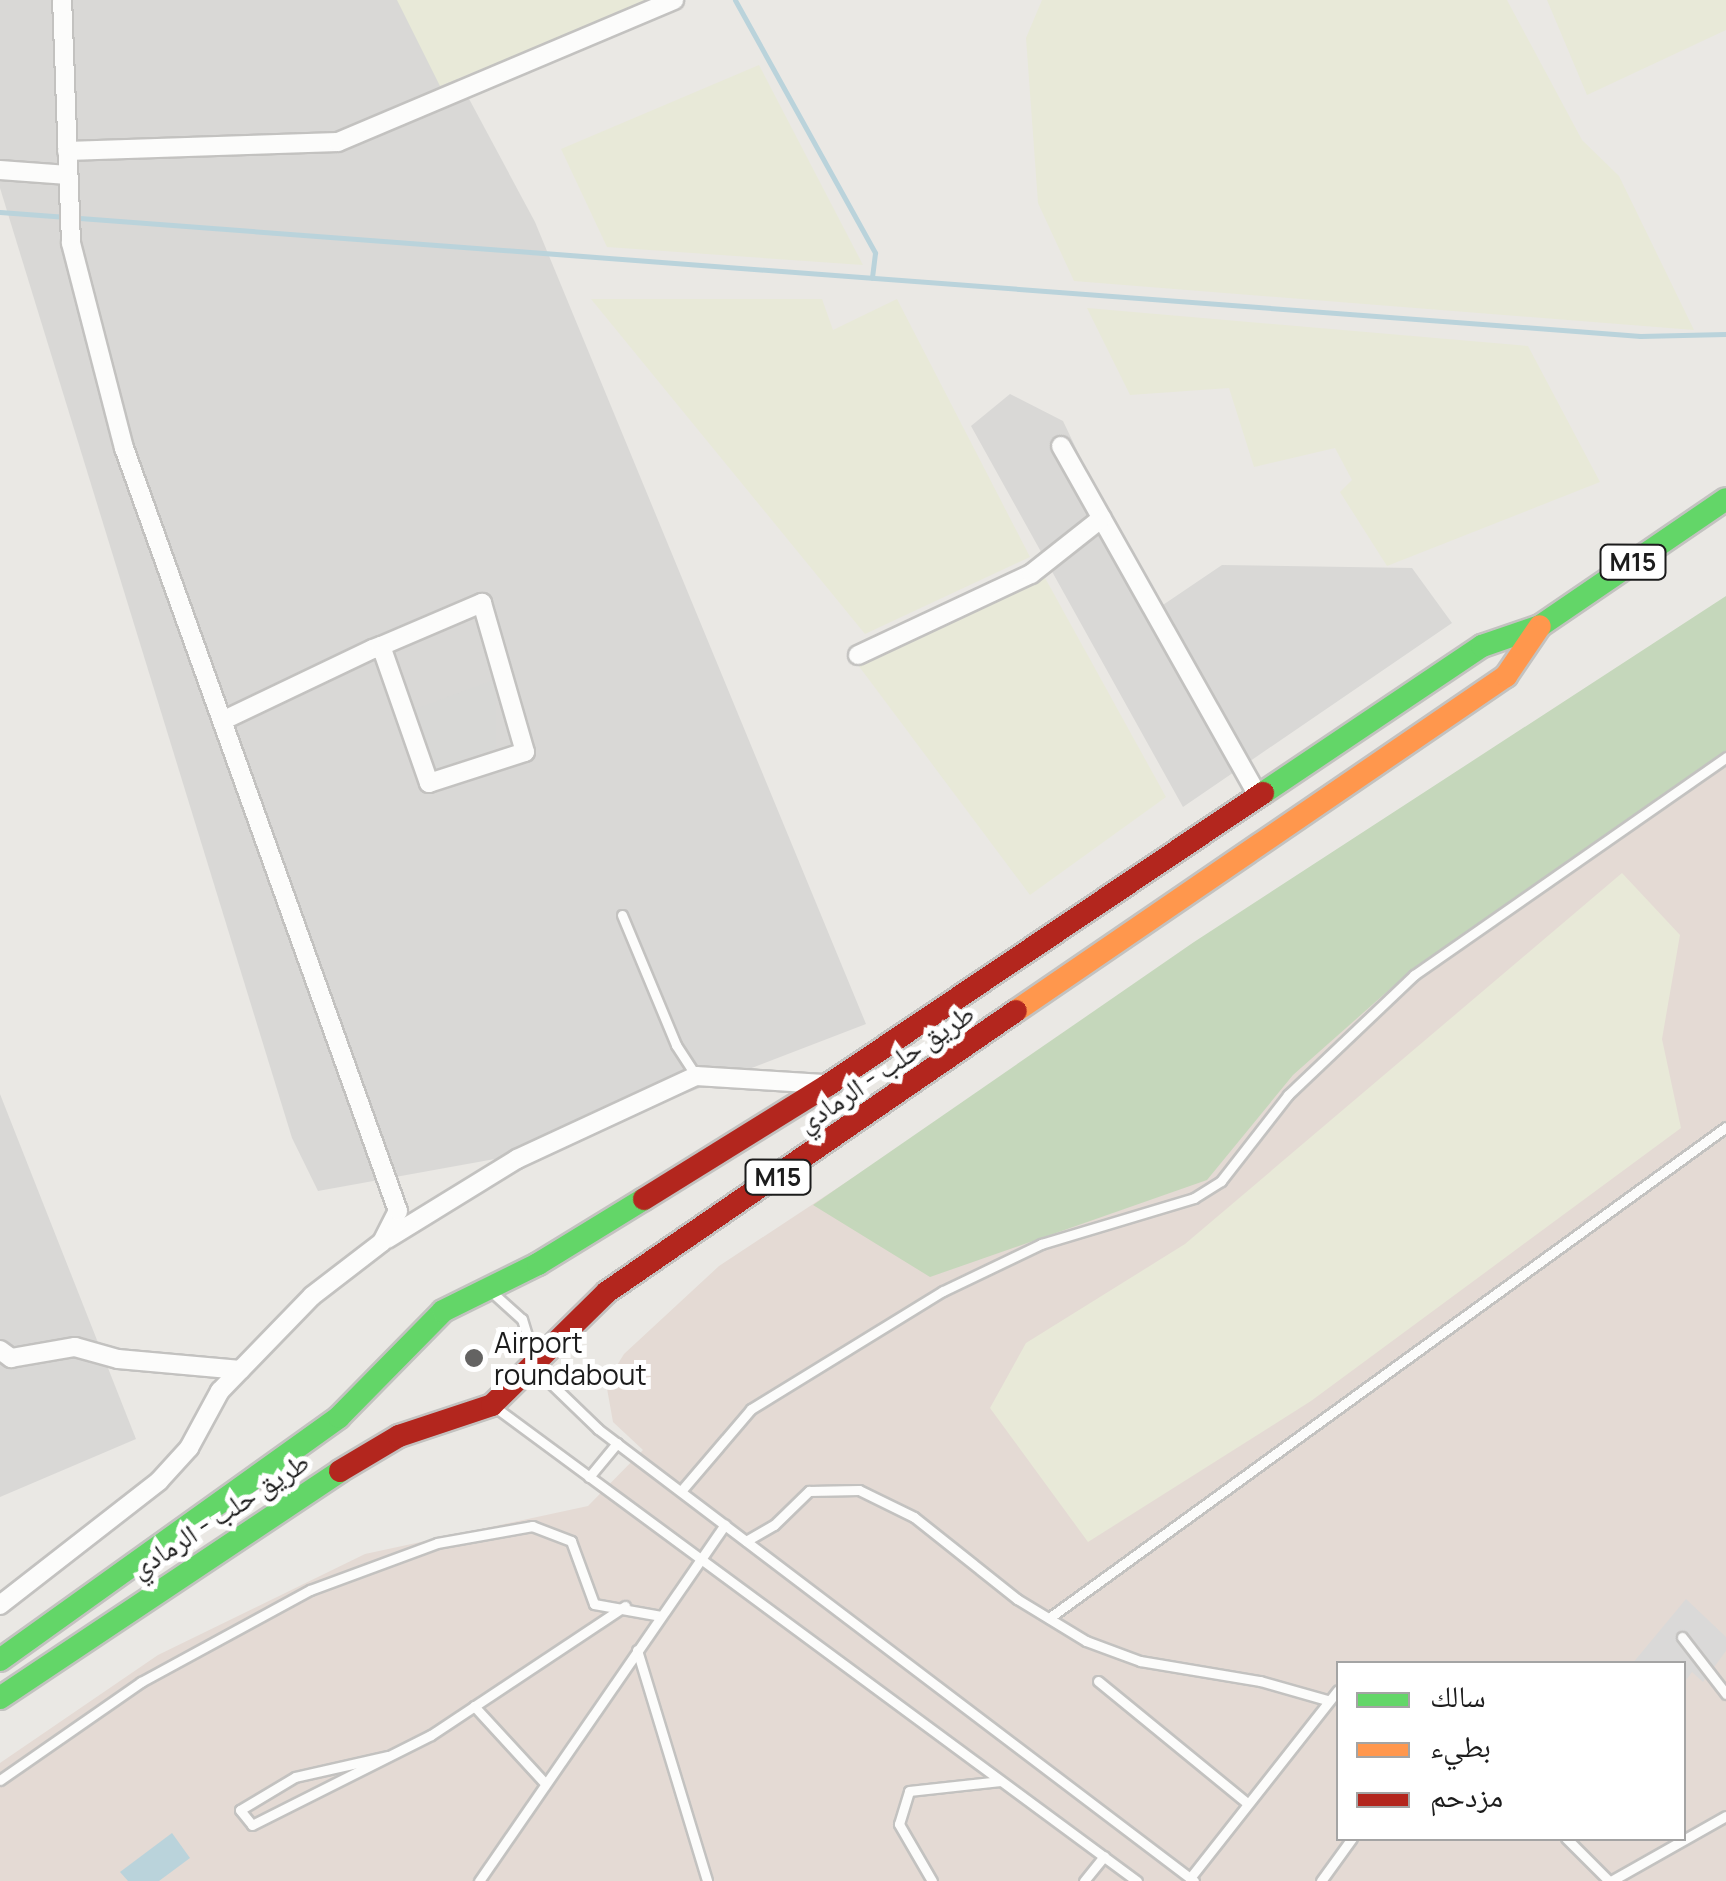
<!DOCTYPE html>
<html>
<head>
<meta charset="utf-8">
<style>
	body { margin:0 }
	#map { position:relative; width:1726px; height:1881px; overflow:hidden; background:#eae8e4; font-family:Manrope,"Noto Naskh Arabic",sans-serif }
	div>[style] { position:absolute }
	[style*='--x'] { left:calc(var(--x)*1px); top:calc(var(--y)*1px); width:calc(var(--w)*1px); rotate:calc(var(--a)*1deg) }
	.residential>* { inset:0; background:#d9d8d6 }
	.religious>* { inset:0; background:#d8d8d6 }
	.military>* { inset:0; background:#e4dad4 }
	.farmland>* { inset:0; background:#e8e9d8 }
	.forest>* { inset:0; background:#c5d7bb }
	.parking>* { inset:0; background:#dad9d8 }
	.water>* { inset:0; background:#bad3db }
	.stream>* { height:5px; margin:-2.5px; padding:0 2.5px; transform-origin:2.5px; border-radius:2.5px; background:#bad3db }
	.roads { filter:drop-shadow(2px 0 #c3c2c0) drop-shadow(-2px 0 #c3c2c0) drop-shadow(0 2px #c3c2c0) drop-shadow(0 -2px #c3c2c0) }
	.lane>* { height:9px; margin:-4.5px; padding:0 4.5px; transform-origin:4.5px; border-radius:4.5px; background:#fcfcfb }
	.street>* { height:18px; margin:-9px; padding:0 9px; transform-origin:9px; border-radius:9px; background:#fcfcfb }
	.fast>* { height:22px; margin:-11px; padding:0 11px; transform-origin:11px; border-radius:11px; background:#63d668 }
	.slow>* { height:22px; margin:-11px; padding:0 11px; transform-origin:11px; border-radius:11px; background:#ff974d }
	.jam>* { height:22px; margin:-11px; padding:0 11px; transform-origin:11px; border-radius:11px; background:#b3261e }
	.dots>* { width:28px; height:28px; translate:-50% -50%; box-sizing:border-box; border:5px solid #fff; border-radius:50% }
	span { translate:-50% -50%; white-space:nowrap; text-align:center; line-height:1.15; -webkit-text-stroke:10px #fff; paint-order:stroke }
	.shield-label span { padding:2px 8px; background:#fff; border:2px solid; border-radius:8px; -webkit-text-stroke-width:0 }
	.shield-label { font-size:25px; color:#1c1c1c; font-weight:700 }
	.street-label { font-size:28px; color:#1c1c1c }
	.poi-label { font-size:28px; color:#1c1c1c }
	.left { translate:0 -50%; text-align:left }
	.legend { position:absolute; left:1336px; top:1661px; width:350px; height:180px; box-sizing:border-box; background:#fff; border:2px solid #a4a4a4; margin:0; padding:12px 18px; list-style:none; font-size:30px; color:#1c1c1c }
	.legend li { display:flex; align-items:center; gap:20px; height:50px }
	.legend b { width:50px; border:2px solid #a4a4a4 }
</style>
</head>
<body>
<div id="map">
	<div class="residential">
		<i style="clip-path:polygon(0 0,416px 0,535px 222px,866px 1024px,534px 1152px,318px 1191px,292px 1138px,0 188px)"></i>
		<i style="clip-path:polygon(1010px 394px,1063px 421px,1154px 611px,1222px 565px,1412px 568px,1452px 623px,1183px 807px,971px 426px)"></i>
		<i style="clip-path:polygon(0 1094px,136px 1439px,0 1497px)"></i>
	</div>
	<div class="religious">
		<i style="clip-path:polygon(496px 679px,496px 748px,431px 771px,410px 711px)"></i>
	</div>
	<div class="military">
		<i style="clip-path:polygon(evenodd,1726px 602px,1726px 1881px,0 1881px,0 1763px,158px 1655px,365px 1554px,588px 1506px,643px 1450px,613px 1422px,606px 1383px,624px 1354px,719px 1266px,1726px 602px,1338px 1664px,1684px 1664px,1684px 1838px,1338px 1838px,1338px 1664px)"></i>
	</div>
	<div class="farmland">
		<i style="clip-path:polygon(397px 0,653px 0,440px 86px)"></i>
		<i style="clip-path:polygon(1042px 0,1507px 0,1582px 140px,1619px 176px,1694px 330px,1074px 281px,1038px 203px,1026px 38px)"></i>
		<i style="clip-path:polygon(1547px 0,1726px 0,1726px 30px,1587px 95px)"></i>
		<i style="clip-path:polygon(759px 65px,863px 265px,607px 247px,561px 149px)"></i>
		<i style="clip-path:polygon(591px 299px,822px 299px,833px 330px,897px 299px,1030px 557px,865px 634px)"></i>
		<i style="clip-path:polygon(1087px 308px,1528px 346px,1600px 482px,1387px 566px,1340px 492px,1352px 480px,1335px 448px,1254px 467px,1229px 388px,1130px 395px)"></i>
		<i style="clip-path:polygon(1044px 576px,1166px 797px,1030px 895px,858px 665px)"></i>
		<i style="clip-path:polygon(1622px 873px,1680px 935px,1662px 1039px,1681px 1128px,1311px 1401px,1088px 1542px,990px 1408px,1026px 1343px,1185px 1244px)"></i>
	</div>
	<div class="forest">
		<i style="clip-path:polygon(1726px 596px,1726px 751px,1407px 974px,1293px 1075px,1207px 1180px,930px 1277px,813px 1205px,1194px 942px)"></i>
	</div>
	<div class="parking">
		<i style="clip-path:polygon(1686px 1599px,1726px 1637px,1726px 1651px,1703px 1682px,1692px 1672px,1684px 1683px,1684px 1664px,1632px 1664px)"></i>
	</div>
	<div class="water">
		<i style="clip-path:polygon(172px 1833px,190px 1858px,159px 1881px,128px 1881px,120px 1872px)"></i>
	</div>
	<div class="stream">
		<i style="--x:735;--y:0;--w:289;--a:61"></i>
		<i style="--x:875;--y:253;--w:25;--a:97"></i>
		<i style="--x:0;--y:212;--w:1645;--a:4.32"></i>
		<i style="--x:1640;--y:336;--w:86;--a:-1.3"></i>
	</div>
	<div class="roads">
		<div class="lane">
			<i style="--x:622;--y:915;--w:141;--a:67.4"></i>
			<i style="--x:676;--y:1045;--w:37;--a:57"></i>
			<i style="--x:495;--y:1295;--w:36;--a:42"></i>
			<i style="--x:522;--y:1319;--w:39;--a:73"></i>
			<i style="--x:537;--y:1370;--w:85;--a:44"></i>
			<i style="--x:598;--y:1429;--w:748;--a:37.18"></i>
			<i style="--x:499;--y:1410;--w:793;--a:36.44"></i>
			<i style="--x:589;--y:1477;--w:44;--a:-50.5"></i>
			<i style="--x:681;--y:1491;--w:108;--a:-49.5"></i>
			<i style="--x:751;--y:1409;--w:225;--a:-31.6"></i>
			<i style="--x:943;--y:1291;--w:109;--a:-25.6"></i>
			<i style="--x:1041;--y:1244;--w:160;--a:-16.7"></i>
			<i style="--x:1194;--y:1198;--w:32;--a:-32"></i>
			<i style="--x:1221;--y:1181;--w:109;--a:-52.1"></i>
			<i style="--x:1288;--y:1095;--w:174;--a:-43.6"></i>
			<i style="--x:1414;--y:975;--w:381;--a:-34.9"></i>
			<i style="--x:746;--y:1541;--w:32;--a:-30"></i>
			<i style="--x:774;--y:1525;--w:49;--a:-44.2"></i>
			<i style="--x:809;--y:1491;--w:50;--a:-1.1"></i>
			<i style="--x:859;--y:1490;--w:61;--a:26.1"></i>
			<i style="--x:914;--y:1517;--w:132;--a:38.5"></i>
			<i style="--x:1017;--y:1599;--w:81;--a:31.3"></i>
			<i style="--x:1086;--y:1641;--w:58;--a:20.3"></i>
			<i style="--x:1140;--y:1661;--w:122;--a:9.5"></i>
			<i style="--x:1260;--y:1681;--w:70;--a:15.8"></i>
			<i style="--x:1049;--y:1618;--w:836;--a:-35.95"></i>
			<i style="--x:1682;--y:1637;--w:72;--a:52.3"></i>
			<i style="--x:637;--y:1650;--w:241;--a:73.1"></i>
			<i style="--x:1098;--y:1681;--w:193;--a:39.3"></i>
			<i style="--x:474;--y:1706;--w:102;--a:47.4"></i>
			<i style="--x:388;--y:1756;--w:95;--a:167.3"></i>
			<i style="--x:295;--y:1777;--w:64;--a:149"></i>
			<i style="--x:240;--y:1810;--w:19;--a:51"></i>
			<i style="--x:252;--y:1825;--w:200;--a:-26.7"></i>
			<i style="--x:431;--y:1735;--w:233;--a:-33.6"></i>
			<i style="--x:0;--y:1780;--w:172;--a:-34.8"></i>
			<i style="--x:141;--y:1682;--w:192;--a:-28.6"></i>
			<i style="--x:310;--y:1590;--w:135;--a:-20.3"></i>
			<i style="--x:437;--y:1543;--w:97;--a:-10.1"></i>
			<i style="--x:532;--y:1526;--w:42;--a:21"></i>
			<i style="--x:571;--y:1541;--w:67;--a:69.9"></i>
			<i style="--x:594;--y:1604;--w:68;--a:10.2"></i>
			<i style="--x:1566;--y:1838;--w:61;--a:45"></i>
			<i style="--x:1190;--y:1878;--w:239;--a:-51.8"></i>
			<i style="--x:479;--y:1881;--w:433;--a:-55.4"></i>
			<i style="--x:932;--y:1881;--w:66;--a:-120.1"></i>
			<i style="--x:899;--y:1824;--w:34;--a:-73"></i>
			<i style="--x:909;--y:1791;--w:92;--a:-6.3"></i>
			<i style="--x:1084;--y:1881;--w:32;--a:-51"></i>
			<i style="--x:1321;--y:1881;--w:53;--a:-54.2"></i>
			<i style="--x:1611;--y:1881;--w:132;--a:-29.5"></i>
		</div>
		<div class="street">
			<i style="--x:67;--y:151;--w:271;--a:-1.9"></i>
			<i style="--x:338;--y:142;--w:365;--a:-22.9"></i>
			<i style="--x:0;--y:170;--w:68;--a:4.2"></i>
			<i style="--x:1061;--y:446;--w:402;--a:60.6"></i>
			<i style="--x:858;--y:655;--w:191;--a:-25.1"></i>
			<i style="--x:1031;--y:574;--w:90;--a:-38.3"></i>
			<i style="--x:224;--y:720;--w:165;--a:-25.5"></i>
			<i style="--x:373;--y:649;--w:9;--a:-21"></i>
			<i style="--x:381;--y:646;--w:110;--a:-23.1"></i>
			<i style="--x:482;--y:603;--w:155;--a:73.9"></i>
			<i style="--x:525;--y:752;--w:101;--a:162.1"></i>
			<i style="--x:429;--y:783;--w:145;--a:-109.3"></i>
			<i style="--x:387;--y:1239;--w:153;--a:-31.6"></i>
			<i style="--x:517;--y:1159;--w:197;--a:-24.9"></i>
			<i style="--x:696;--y:1076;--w:128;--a:3.6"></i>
			<i style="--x:0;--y:1350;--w:14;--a:36"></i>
			<i style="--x:11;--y:1358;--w:65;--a:-9.8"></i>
			<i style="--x:75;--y:1347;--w:45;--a:15.6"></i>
			<i style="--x:118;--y:1359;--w:123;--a:5.1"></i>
			<i style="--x:0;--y:1605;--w:202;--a:-37.9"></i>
			<i style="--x:159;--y:1481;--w:45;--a:-47.7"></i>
			<i style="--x:189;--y:1448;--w:65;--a:-61.5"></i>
			<i style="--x:220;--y:1391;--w:132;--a:-45.9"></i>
			<i style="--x:312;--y:1296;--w:88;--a:-37.6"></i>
			<i style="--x:382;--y:1242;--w:35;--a:-63"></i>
			<i style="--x:398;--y:1211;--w:811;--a:-109.75"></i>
			<i style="--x:124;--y:448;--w:212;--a:-104.5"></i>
			<i style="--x:71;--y:243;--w:243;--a:-92.1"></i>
		</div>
		<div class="fast">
			<i style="--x:1263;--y:793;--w:264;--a:-33.9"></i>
			<i style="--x:1482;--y:646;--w:61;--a:-19"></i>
			<i style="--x:1540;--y:626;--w:225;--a:-34.3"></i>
			<i style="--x:0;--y:1660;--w:417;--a:-35.6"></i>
			<i style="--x:339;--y:1417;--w:148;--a:-45.5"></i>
			<i style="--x:443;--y:1311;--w:106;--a:-26.3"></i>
			<i style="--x:538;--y:1264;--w:124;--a:-31.5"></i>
			<i style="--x:0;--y:1698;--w:409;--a:-33.7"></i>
		</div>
		<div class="slow">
			<i style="--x:1016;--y:1011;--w:594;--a:-34.36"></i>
			<i style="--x:1506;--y:676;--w:60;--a:-55.8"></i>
		</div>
		<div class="jam">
			<i style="--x:644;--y:1199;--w:216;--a:-31.8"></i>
			<i style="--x:828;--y:1085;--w:524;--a:-33.87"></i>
			<i style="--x:340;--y:1471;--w:69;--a:-30.7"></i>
			<i style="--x:399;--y:1436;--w:98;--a:-18.4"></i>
			<i style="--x:492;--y:1405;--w:161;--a:-44.5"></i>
			<i style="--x:607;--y:1292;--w:496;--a:-34.5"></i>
		</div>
	</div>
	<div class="dots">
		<i style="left:474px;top:1358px;background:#646362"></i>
	</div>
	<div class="shield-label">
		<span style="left:1633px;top:562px">M15</span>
		<span style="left:778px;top:1177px">M15</span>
	</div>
	<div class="street-label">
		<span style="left:885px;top:1067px;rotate:-34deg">طريق حلب - الرمادي</span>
		<span style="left:219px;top:1514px;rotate:-33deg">طريق حلب - الرمادي</span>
	</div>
	<div class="poi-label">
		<span class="left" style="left:494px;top:1358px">Airport<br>roundabout</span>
	</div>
	<ul class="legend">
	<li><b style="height:12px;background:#63d668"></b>سالك</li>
	<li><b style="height:12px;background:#ff974d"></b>بطيء</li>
	<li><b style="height:12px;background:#b3261e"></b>مزدحم</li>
	</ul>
</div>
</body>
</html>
